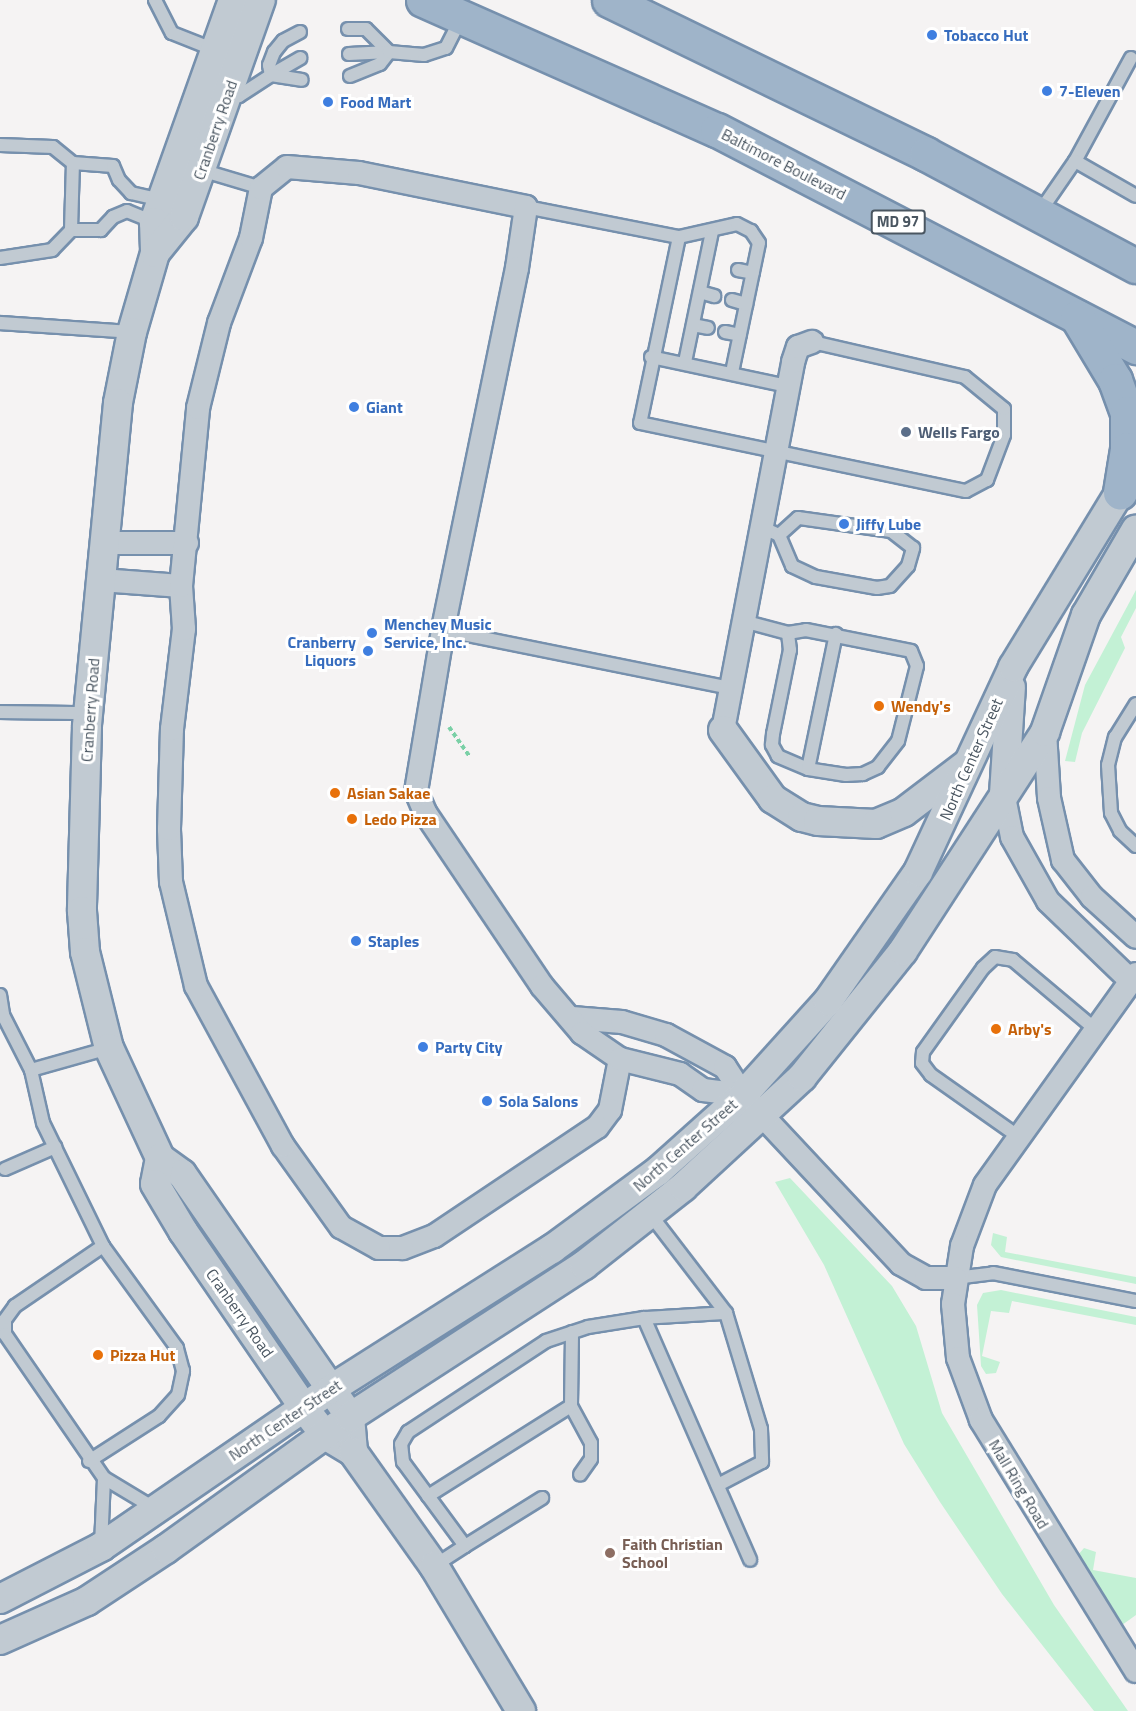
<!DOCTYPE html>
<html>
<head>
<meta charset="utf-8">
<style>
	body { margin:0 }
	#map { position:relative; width:1136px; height:1711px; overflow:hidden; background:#f5f3f3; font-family:"Titillium Web",sans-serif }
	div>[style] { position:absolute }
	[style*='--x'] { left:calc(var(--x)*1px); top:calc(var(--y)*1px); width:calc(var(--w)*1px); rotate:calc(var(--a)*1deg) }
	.green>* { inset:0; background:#c3f1d5 }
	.path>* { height:4px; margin-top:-2px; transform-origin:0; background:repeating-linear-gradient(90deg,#7ad0a6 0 4.5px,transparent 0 7.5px) }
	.roads { filter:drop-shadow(2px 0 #7690ad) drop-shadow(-2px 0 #7690ad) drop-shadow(0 2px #7690ad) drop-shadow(0 -2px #7690ad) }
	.service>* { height:12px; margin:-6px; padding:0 6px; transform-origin:6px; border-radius:6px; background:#c1cad2 }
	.minor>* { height:22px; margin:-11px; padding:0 11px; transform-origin:11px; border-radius:11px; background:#c1cad2 }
	.tertiary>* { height:28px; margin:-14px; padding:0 14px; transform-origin:14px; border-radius:14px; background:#c1cad2 }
	.trunk>* { height:33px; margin:-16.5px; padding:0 16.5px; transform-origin:16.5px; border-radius:16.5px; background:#9fb4c9 }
	.dots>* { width:16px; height:16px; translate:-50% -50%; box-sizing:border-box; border:3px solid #fff; border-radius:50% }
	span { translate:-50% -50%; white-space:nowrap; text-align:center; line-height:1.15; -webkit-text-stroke:6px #fff; paint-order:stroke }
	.shield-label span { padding:2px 4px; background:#fff; border:2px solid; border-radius:4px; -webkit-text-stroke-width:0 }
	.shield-label { font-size:15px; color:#4a5661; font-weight:700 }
	.shop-label { font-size:16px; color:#366cbe; font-weight:700 }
	.left { translate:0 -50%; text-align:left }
	.right { translate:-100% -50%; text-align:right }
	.street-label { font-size:16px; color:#4a5661 }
	.service-label { font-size:16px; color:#4e5e75; font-weight:700 }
	.food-label { font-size:16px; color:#c56008; font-weight:700 }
	.education-label { font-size:16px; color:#785e54; font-weight:700 }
</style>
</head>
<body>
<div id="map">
	<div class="green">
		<i style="clip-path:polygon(1136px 590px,1136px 608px,1121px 637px,1125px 648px,1082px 733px,1075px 762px,1065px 761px,1085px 685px)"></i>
		<i style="clip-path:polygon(790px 1178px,892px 1286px,916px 1326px,942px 1413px,1054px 1605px,1128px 1711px,1094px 1711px,1002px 1594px,940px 1502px,904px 1444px,824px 1265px,775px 1182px)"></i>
		<i style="clip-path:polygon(993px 1233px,1007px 1237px,1005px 1252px,1136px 1277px,1136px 1284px,1001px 1257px,991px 1245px)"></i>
		<i style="clip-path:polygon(1001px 1290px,1136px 1317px,1136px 1325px,1012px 1301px,1009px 1313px,991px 1311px,982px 1356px,1000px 1362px,996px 1373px,986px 1374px,981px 1366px,977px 1305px,983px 1293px)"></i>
		<i style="clip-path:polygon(1084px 1548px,1096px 1552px,1093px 1570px,1136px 1578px,1136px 1615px,1122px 1625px,1078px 1555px)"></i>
	</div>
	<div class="path">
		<i style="--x:449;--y:727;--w:35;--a:55"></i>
	</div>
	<div class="roads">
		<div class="service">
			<i style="--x:155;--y:0;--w:37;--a:63"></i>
			<i style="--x:172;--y:33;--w:46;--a:21.6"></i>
			<i style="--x:348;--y:29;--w:18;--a:0"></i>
			<i style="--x:366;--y:29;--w:33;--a:45"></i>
			<i style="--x:300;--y:32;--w:19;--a:152"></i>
			<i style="--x:283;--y:41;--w:14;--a:129"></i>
			<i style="--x:274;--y:52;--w:14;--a:111"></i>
			<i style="--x:269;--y:65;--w:10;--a:79"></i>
			<i style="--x:271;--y:75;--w:34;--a:-30"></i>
			<i style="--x:349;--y:54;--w:40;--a:-2.9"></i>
			<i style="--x:1131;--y:58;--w:117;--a:118.5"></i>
			<i style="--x:1075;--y:161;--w:70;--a:29.8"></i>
			<i style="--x:350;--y:76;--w:32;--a:-22"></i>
			<i style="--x:380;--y:64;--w:15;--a:-53"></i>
			<i style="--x:389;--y:52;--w:35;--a:5"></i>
			<i style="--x:424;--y:55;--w:23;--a:-18"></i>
			<i style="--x:446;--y:48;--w:33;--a:-63"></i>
			<i style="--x:227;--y:98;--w:12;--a:-9"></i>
			<i style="--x:239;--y:96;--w:38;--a:-33"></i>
			<i style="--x:271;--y:75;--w:31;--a:9"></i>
			<i style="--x:0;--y:145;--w:53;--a:2.2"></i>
			<i style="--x:53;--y:147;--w:26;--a:39"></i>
			<i style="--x:201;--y:170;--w:63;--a:16.7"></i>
			<i style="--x:526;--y:207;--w:156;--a:11.1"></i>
			<i style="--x:679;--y:237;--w:59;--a:-12.6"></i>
			<i style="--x:737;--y:224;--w:16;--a:27"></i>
			<i style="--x:751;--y:231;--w:14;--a:56"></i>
			<i style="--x:759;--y:243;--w:132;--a:101.8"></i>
			<i style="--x:1039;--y:213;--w:63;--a:-55.3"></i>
			<i style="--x:154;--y:222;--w:29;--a:-158"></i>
			<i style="--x:127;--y:211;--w:15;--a:157"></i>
			<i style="--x:113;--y:217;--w:18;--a:133"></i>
			<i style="--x:101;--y:230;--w:30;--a:180"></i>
			<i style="--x:71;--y:230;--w:67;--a:-88.3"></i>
			<i style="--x:73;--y:163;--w:40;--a:4.3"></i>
			<i style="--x:113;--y:166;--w:15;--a:67"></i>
			<i style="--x:119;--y:180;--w:18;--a:47"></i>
			<i style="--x:131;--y:193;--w:32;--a:13"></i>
			<i style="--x:679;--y:237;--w:190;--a:101.8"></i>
			<i style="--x:640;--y:423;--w:333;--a:11.8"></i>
			<i style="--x:966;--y:491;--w:24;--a:-28"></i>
			<i style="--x:987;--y:480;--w:48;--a:-69.3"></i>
			<i style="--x:1004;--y:435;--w:26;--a:-90"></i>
			<i style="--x:1004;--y:409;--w:50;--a:-140.6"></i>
			<i style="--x:965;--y:377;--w:157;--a:-167.1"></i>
			<i style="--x:0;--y:258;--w:53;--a:-8.7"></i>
			<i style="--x:52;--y:250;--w:28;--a:-46"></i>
			<i style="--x:738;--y:270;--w:15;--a:11"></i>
			<i style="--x:700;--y:292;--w:15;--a:16"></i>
			<i style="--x:732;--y:300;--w:15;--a:16"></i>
			<i style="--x:0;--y:323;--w:132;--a:3.9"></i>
			<i style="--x:693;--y:325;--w:15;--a:11"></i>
			<i style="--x:725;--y:332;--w:15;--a:11"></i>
			<i style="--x:651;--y:357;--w:140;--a:12"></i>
			<i style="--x:685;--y:362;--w:133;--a:-78.3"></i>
			<i style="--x:761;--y:527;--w:20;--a:24"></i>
			<i style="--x:779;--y:535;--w:34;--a:67"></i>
			<i style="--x:792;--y:566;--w:26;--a:25"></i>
			<i style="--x:816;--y:577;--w:62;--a:10.2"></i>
			<i style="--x:877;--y:588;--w:13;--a:-9"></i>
			<i style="--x:890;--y:586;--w:27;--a:-48"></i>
			<i style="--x:908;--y:566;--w:19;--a:-74"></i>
			<i style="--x:913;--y:548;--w:28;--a:-142"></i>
			<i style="--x:891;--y:531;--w:94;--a:-172"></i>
			<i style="--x:798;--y:518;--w:25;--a:138"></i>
			<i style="--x:743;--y:621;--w:47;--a:14.9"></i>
			<i style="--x:788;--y:633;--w:18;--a:-9"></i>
			<i style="--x:806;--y:630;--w:107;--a:11.3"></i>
			<i style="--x:911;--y:651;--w:16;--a:68"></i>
			<i style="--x:917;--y:666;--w:77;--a:104.2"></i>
			<i style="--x:898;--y:741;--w:33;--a:128"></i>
			<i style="--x:878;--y:767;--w:17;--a:155"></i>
			<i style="--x:863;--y:774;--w:17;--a:177"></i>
			<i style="--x:846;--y:775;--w:38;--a:-171"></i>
			<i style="--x:808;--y:769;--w:33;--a:-157"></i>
			<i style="--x:778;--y:756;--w:13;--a:-119"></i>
			<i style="--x:772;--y:745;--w:11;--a:-85"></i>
			<i style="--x:773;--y:734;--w:86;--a:-78.6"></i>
			<i style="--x:790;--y:650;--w:17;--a:-97"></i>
			<i style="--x:443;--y:630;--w:294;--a:11.4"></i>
			<i style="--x:1136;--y:704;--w:39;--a:122"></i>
			<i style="--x:1115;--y:737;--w:29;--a:104"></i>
			<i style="--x:1108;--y:765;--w:48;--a:86.4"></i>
			<i style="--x:1111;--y:813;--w:20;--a:63"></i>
			<i style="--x:1120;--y:831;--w:22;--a:43"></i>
			<i style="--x:0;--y:712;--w:88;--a:0.7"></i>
			<i style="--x:808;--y:769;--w:138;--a:-78.3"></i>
			<i style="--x:0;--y:995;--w:20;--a:81"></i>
			<i style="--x:3;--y:1015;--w:62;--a:63"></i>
			<i style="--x:31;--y:1070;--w:54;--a:77.2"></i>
			<i style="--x:43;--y:1123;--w:137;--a:64"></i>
			<i style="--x:103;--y:1246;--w:107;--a:145.7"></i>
			<i style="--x:15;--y:1306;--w:17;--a:126"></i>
			<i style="--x:5;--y:1320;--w:14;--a:90"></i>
			<i style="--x:5;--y:1334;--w:175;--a:55.5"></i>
			<i style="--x:31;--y:1070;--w:81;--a:-15.8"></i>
			<i style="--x:1019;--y:1137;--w:108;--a:-144.8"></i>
			<i style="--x:931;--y:1075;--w:15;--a:-127"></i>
			<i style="--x:922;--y:1063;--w:11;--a:-85"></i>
			<i style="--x:923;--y:1052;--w:103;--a:-54.5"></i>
			<i style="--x:983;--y:968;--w:16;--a:-43"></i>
			<i style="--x:995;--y:957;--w:18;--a:9"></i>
			<i style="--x:1013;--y:960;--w:107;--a:40.1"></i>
			<i style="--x:5;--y:1169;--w:55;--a:-23.7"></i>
			<i style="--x:650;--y:1214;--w:125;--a:52.5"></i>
			<i style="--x:726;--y:1313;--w:121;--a:73.2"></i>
			<i style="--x:761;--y:1429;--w:33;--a:88"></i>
			<i style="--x:762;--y:1462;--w:50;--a:152.4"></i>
			<i style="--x:955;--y:1278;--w:38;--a:-7"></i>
			<i style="--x:993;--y:1273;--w:146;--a:11.1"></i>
			<i style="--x:644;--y:1318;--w:82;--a:-3.5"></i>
			<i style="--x:571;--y:1406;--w:42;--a:61.6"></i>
			<i style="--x:591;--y:1443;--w:16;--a:90"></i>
			<i style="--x:591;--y:1459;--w:19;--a:125"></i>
			<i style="--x:89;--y:1461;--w:83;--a:-32.7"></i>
			<i style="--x:159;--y:1416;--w:28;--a:-48"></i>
			<i style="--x:178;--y:1395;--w:25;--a:-78"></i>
			<i style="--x:183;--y:1371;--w:24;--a:-105"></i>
			<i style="--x:177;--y:1348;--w:126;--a:-126"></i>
			<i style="--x:428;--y:1496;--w:169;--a:-32.2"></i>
			<i style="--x:571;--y:1406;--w:74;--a:-89.2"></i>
			<i style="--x:101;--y:1545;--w:67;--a:-87.4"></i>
			<i style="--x:104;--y:1478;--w:58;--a:31"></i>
			<i style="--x:465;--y:1546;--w:91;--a:-31.9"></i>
			<i style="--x:434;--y:1566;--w:37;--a:-33"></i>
			<i style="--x:465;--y:1546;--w:104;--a:-126.4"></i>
			<i style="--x:403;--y:1462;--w:18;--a:-96"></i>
			<i style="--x:401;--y:1444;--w:14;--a:-60"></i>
			<i style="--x:408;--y:1432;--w:165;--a:-33.4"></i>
			<i style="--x:546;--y:1341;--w:44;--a:-18.4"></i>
			<i style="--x:588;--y:1327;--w:57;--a:-9.1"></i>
			<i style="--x:644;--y:1318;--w:264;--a:66.3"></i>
		</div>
		<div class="minor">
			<i style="--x:104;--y:543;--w:83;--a:0"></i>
			<i style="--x:101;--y:580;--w:80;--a:4.3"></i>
			<i style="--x:723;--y:730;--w:375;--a:-79.2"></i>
			<i style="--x:793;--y:362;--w:16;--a:-72"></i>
			<i style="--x:798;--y:347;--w:15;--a:-20"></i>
			<i style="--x:1045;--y:732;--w:66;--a:86.5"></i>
			<i style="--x:1049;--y:798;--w:64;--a:77.3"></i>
			<i style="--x:1063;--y:860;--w:47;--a:51.9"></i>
			<i style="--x:1092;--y:897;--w:59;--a:42.3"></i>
			<i style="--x:1004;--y:797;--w:41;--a:78.7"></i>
			<i style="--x:1012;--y:837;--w:73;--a:60.6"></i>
			<i style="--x:1048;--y:901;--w:115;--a:43.9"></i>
			<i style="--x:1136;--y:974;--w:259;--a:125.6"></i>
			<i style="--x:985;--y:1185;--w:65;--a:110.7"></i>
			<i style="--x:962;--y:1246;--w:59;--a:98.8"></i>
			<i style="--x:953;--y:1304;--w:54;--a:84.7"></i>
			<i style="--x:958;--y:1358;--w:66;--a:69.6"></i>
			<i style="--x:981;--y:1420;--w:295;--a:58.3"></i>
			<i style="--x:572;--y:1018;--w:50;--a:4.6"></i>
			<i style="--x:622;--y:1022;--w:46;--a:16.5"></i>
			<i style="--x:666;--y:1035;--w:67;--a:28.5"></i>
			<i style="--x:725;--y:1067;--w:33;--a:57"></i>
			<i style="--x:743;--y:1095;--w:231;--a:46.9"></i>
			<i style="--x:901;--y:1264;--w:29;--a:29"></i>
			<i style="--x:926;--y:1278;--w:29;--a:0"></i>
			<i style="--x:620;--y:1059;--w:52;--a:101.1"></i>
			<i style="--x:610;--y:1110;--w:21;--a:127"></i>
			<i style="--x:597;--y:1127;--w:196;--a:146.2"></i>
			<i style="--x:434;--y:1236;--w:34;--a:159"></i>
			<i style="--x:402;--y:1248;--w:23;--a:180"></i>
			<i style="--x:379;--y:1248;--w:43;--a:-151.1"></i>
			<i style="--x:341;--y:1227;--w:100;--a:-125.6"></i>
			<i style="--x:283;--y:1146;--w:182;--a:-118.5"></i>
			<i style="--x:196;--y:986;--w:107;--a:-103.5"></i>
			<i style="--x:171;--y:882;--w:53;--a:-92.2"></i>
			<i style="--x:169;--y:829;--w:100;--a:-88.3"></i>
			<i style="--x:172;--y:729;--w:101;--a:-83.2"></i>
			<i style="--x:184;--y:629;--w:43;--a:-94"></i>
			<i style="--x:181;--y:586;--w:179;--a:-84.5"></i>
			<i style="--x:198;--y:408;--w:88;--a:-76.1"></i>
			<i style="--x:219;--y:323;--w:91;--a:-69.4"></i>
			<i style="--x:251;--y:238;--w:51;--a:-78.7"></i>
			<i style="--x:261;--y:188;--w:33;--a:-39"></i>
			<i style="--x:287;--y:167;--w:72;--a:4.8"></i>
			<i style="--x:359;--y:173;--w:170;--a:11.5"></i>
			<i style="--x:526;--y:207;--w:62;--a:98.4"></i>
			<i style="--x:517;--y:268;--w:369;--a:101.6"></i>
			<i style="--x:443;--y:630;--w:163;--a:99.5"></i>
			<i style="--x:416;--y:791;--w:25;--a:67"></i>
			<i style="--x:426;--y:814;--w:207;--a:56"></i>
			<i style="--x:542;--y:986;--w:62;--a:49.6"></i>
			<i style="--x:582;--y:1033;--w:46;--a:34.4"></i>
			<i style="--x:620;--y:1059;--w:62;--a:14"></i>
			<i style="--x:680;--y:1074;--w:28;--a:35"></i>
			<i style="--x:703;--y:1090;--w:40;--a:7.1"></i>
		</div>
		<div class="tertiary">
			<i style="--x:233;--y:0;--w:236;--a:109.6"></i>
			<i style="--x:154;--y:222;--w:31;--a:88"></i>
			<i style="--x:155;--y:253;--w:82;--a:106.2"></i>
			<i style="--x:132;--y:332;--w:72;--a:101.2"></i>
			<i style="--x:118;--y:403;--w:325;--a:95.5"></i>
			<i style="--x:87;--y:727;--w:184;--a:91.6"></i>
			<i style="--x:82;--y:911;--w:41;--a:85.8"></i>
			<i style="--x:85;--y:952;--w:99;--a:76"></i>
			<i style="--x:109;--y:1048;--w:121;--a:65.1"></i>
			<i style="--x:160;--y:1158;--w:27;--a:36"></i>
			<i style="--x:182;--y:1174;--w:295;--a:55.3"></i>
			<i style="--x:350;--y:1417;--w:35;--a:85"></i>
			<i style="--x:155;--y:253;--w:46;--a:-51.1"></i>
			<i style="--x:184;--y:217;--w:230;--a:-70.5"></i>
			<i style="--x:723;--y:730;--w:85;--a:54.1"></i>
			<i style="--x:773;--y:799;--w:34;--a:32"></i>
			<i style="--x:802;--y:817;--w:16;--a:14"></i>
			<i style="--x:818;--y:821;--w:58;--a:3"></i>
			<i style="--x:876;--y:824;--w:30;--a:-23"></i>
			<i style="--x:904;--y:812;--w:79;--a:-37.3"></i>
			<i style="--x:1004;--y:794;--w:107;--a:-86.3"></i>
			<i style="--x:160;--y:1158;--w:26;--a:101"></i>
			<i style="--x:155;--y:1184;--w:55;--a:59.2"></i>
			<i style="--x:183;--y:1231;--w:214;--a:55.6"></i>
			<i style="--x:304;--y:1408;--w:34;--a:52"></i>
			<i style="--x:325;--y:1435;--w:33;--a:31"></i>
			<i style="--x:353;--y:1452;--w:140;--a:54.6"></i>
			<i style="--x:434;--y:1566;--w:169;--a:59"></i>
			<i style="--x:0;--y:1599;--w:114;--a:-27.2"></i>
			<i style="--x:101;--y:1547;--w:279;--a:-34.5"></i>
			<i style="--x:331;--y:1389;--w:262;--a:-32.4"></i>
			<i style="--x:552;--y:1249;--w:132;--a:-36.3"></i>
			<i style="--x:658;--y:1171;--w:114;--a:-41.8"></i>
			<i style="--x:743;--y:1095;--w:127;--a:-47.9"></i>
			<i style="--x:828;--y:1001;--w:157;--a:-55.1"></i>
			<i style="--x:918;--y:872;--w:226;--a:-65.1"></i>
			<i style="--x:1013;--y:667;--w:228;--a:-58.6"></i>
			<i style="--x:0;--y:1640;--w:95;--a:-24.1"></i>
			<i style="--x:87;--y:1601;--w:95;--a:-33.4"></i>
			<i style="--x:166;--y:1549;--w:226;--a:-35.7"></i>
			<i style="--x:350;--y:1417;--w:279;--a:-33"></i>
			<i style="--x:584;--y:1265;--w:126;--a:-38.2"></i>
			<i style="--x:683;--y:1187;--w:162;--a:-42.7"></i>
			<i style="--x:802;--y:1077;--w:161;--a:-51.3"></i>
			<i style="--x:903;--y:951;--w:261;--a:-57"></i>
			<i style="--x:1045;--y:732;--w:124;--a:-70.7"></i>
			<i style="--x:1086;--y:615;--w:99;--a:-59.8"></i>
		</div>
		<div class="trunk">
			<i style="--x:423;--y:0;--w:321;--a:23.9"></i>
			<i style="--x:717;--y:130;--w:472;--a:27.4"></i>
			<i style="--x:609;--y:0;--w:352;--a:25.9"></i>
			<i style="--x:926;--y:154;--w:238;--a:28.1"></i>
			<i style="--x:1077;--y:317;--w:74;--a:58.9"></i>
			<i style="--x:1115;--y:380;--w:35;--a:70"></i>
			<i style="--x:1127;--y:413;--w:36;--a:90"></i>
			<i style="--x:1127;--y:449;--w:44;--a:99.2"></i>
		</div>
	</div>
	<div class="dots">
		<i style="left:932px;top:35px;background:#3f7fe0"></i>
		<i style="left:1047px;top:91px;background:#3f7fe0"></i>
		<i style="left:328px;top:102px;background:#3f7fe0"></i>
		<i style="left:354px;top:407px;background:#3f7fe0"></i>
		<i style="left:906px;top:432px;background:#5c6f8a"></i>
		<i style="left:844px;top:524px;background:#3f7fe0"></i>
		<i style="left:372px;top:633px;background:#3f7fe0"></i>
		<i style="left:368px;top:651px;background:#3f7fe0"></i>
		<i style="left:879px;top:706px;background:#e8710a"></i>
		<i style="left:335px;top:793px;background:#e8710a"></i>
		<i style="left:352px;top:819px;background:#e8710a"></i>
		<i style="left:356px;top:941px;background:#3f7fe0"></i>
		<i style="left:996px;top:1029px;background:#e8710a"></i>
		<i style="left:423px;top:1047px;background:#3f7fe0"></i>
		<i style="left:487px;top:1101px;background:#3f7fe0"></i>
		<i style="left:98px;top:1355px;background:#e8710a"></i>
		<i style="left:610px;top:1553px;background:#8d6e63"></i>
	</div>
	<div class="shield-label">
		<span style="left:898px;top:222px">MD 97</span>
	</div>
	<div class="shop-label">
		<span class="left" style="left:944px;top:35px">Tobacco Hut</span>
		<span class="left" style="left:1059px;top:91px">7-Eleven</span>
		<span class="left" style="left:340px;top:102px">Food Mart</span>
		<span class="left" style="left:366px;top:407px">Giant</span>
		<span class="left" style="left:856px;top:524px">Jiffy Lube</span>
		<span class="left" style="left:384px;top:633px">Menchey Music<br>Service, Inc.</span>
		<span class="right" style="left:356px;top:651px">Cranberry<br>Liquors</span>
		<span class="left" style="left:368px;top:941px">Staples</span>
		<span class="left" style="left:435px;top:1047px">Party City</span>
		<span class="left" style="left:499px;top:1101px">Sola Salons</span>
	</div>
	<div class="street-label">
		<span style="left:215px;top:130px;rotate:-71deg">Cranberry Road</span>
		<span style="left:784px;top:164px;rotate:27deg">Baltimore Boulevard</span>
		<span style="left:90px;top:710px;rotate:-86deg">Cranberry Road</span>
		<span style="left:971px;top:759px;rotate:-66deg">North Center Street</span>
		<span style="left:685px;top:1145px;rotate:-41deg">North Center Street</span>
		<span style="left:240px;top:1313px;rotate:55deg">Cranberry Road</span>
		<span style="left:285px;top:1420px;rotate:-34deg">North Center Street</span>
		<span style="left:1019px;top:1484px;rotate:59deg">Mall Ring Road</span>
	</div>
	<div class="service-label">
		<span class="left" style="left:918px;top:432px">Wells Fargo</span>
	</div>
	<div class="food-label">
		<span class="left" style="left:891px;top:706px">Wendy's</span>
		<span class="left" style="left:347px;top:793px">Asian Sakae</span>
		<span class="left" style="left:364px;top:819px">Ledo Pizza</span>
		<span class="left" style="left:1008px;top:1029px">Arby's</span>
		<span class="left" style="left:110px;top:1355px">Pizza Hut</span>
	</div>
	<div class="education-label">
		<span class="left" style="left:622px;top:1553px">Faith Christian<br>School</span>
	</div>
</div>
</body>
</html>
